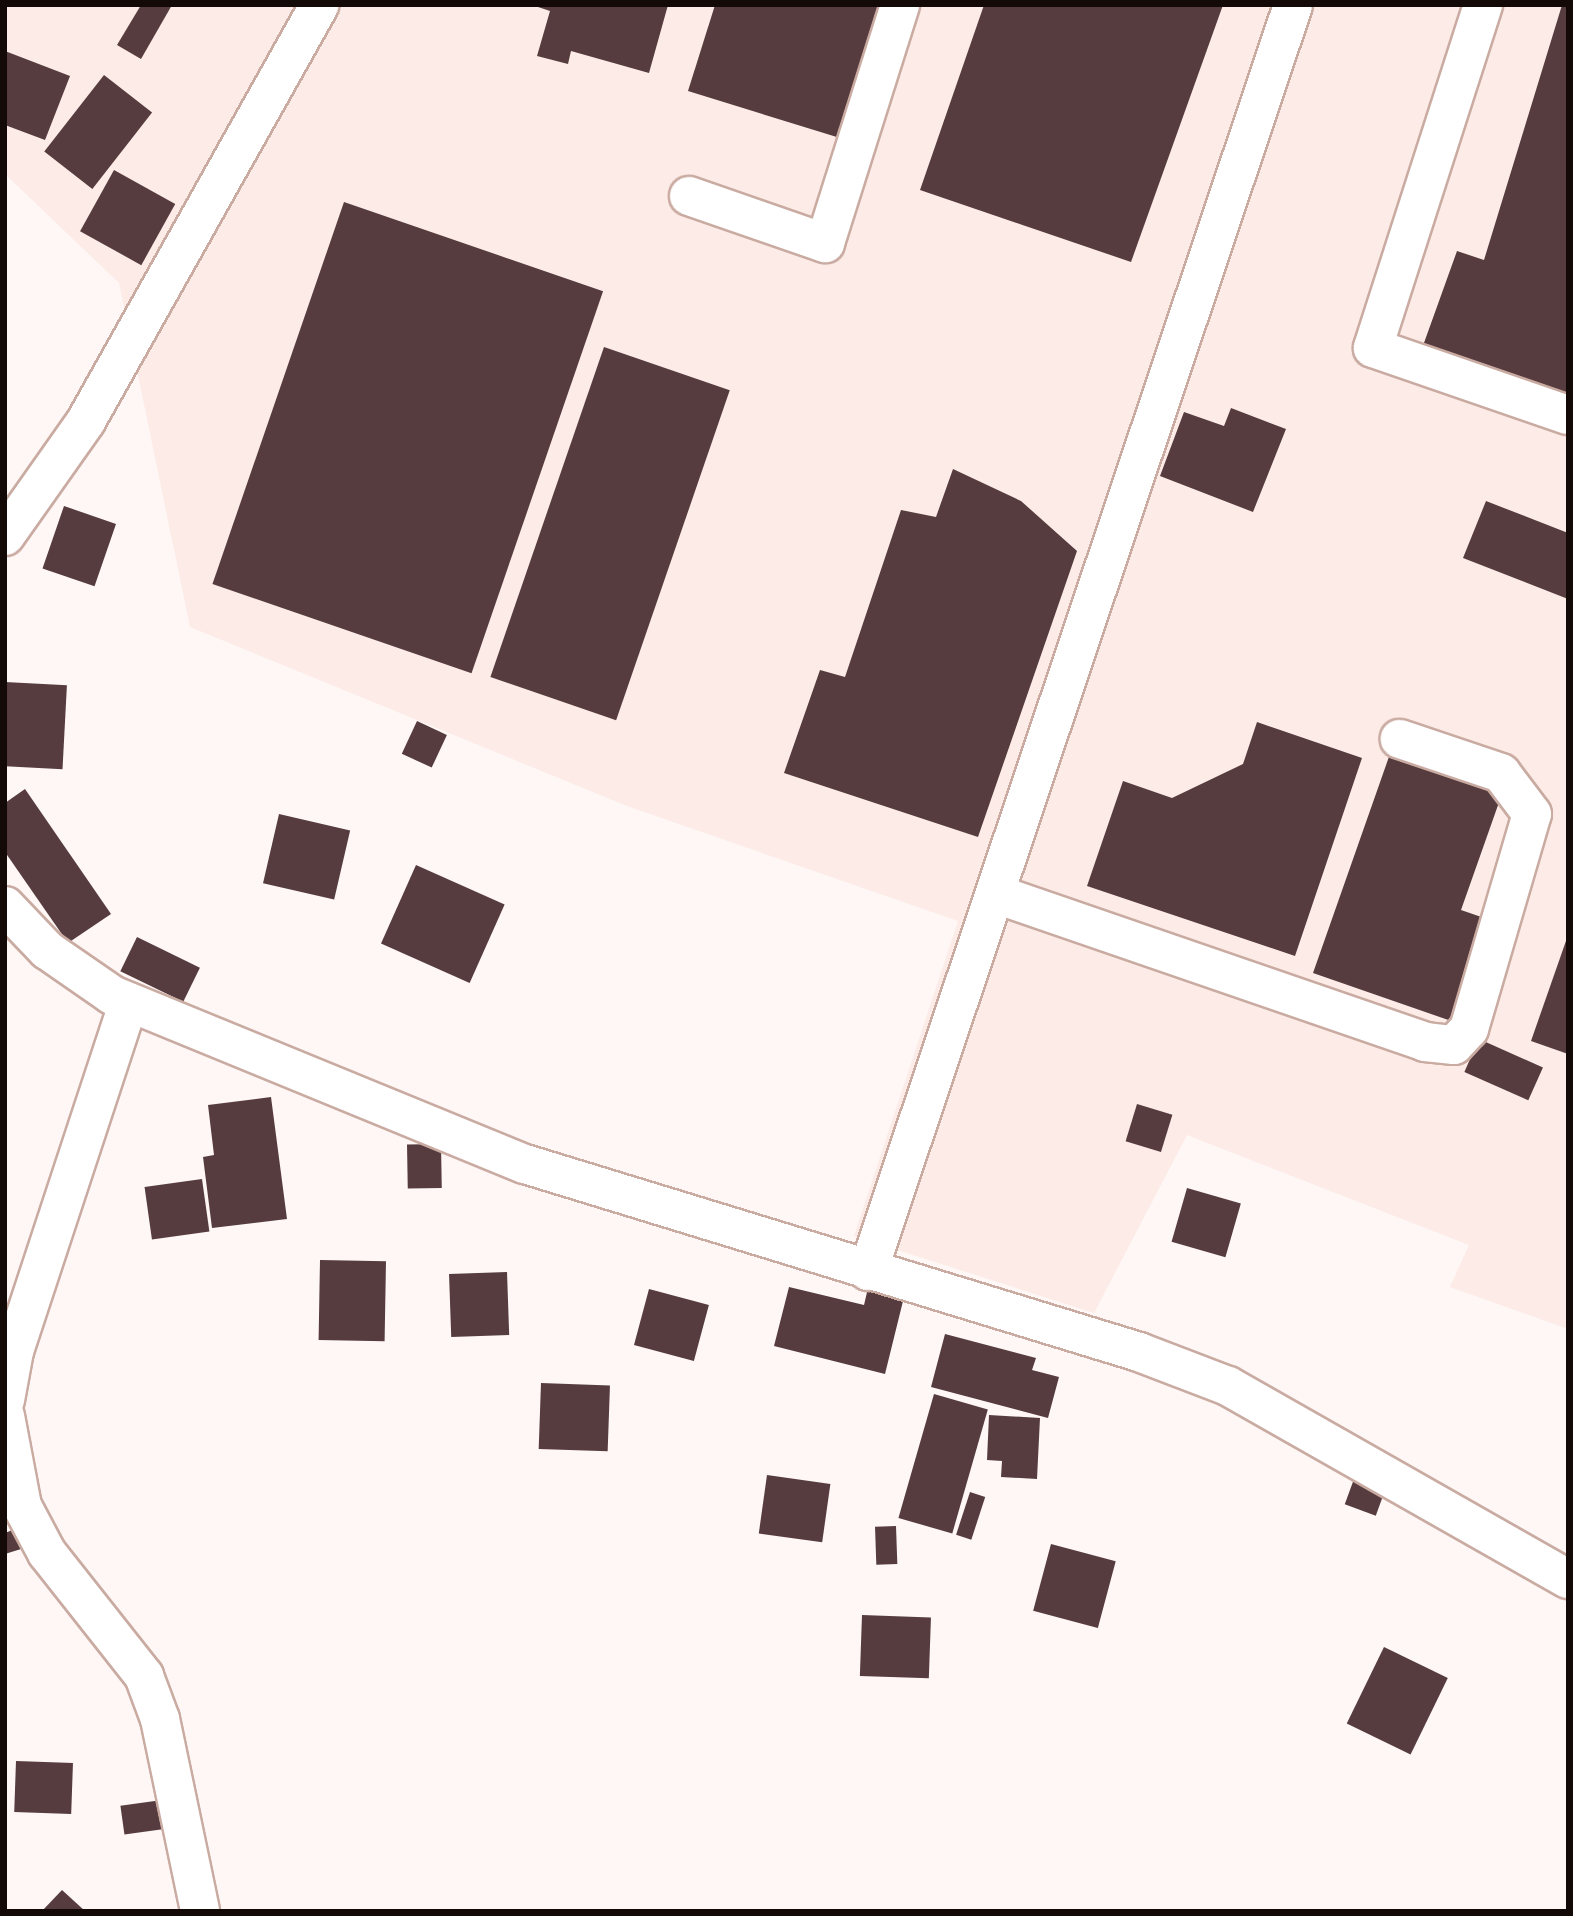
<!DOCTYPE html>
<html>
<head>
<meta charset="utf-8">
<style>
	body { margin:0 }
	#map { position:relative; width:1573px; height:1916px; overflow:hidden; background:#fef7f5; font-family:Barlow,sans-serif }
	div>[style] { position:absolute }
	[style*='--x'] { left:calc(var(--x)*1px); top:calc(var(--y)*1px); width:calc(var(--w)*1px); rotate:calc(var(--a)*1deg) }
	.built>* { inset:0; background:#fcebe6 }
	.building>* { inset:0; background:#563c3f; transform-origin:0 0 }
	.roads { filter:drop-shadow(2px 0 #c9aba2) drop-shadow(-2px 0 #c9aba2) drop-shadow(0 2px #c9aba2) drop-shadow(0 -2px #c9aba2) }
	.minor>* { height:38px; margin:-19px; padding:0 19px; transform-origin:19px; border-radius:19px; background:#fff }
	span { translate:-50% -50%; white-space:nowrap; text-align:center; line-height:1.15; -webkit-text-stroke:7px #fff; paint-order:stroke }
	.frame { position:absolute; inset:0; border:7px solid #130a07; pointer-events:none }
</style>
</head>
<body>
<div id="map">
	<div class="built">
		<i style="clip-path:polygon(5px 5px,1568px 5px,1568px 1329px,1450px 1287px,1469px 1245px,1187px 1135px,1094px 1313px,854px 1236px,958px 921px,627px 806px,190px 627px,119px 283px,5px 174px)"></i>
	</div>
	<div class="building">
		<i style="clip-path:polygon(141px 5px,172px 5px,141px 59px,117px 45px)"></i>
		<i style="clip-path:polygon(532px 5px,668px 5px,649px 73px,571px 51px,568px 64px,537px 56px,550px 11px)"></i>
		<i style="clip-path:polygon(715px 5px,882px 5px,840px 138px,688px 91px)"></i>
		<i style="clip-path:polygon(984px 5px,1223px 5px,1131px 262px,920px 190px)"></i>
		<i style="clip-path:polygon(1562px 5px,1568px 5px,1568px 407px,1420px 354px,1457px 251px,1484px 260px)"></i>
		<i style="clip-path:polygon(5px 51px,70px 76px,45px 140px,5px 125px)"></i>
		<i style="left:104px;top:75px;width:61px;height:97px;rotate:38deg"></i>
		<i style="left:114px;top:170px;width:70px;height:70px;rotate:29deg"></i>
		<i style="left:344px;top:202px;width:274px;height:404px;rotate:19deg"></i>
		<i style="left:604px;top:347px;width:133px;height:349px;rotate:19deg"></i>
		<i style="clip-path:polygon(1231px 408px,1286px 429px,1253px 512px,1160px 476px,1184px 412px,1224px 426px)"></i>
		<i style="clip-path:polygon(953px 469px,1021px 501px,1077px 551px,978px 837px,784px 773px,820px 670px,845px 677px,901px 510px,936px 517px)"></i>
		<i style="clip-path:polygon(1486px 501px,1568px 533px,1568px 599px,1463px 558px)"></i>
		<i style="left:64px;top:506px;width:55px;height:66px;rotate:19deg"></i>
		<i style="left:5px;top:682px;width:62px;height:84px;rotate:3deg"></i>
		<i style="left:417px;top:721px;width:33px;height:36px;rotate:25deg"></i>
		<i style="clip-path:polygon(1257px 722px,1362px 758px,1295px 956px,1087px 886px,1123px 781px,1172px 798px,1243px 764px)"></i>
		<i style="clip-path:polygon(1391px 751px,1503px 791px,1461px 910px,1493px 921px,1457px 1023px,1313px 973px)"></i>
		<i style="clip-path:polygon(25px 789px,111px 914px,68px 943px,5px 852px,5px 803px)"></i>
		<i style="left:279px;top:814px;width:73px;height:71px;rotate:13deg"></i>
		<i style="left:416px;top:865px;width:97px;height:86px;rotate:24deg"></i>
		<i style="left:137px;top:937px;width:70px;height:38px;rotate:26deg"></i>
		<i style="clip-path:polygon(1567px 938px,1568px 938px,1568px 1054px,1531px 1041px)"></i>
		<i style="left:1479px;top:1039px;width:70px;height:36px;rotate:24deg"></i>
		<i style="clip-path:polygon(271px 1097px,287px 1219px,212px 1228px,203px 1157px,214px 1155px,208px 1105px)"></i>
		<i style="left:1137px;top:1104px;width:37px;height:39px;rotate:17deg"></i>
		<i style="left:441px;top:1144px;width:44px;height:34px;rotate:89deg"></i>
		<i style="left:202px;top:1179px;width:53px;height:58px;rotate:82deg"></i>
		<i style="left:1187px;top:1188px;width:56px;height:56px;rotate:16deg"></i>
		<i style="left:320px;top:1260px;width:66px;height:80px;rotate:1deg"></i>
		<i style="left:507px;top:1272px;width:63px;height:58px;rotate:88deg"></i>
		<i style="clip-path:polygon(789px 1287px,864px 1305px,868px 1288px,904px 1297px,885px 1374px,774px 1346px)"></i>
		<i style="left:649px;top:1289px;width:62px;height:58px;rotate:15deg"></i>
		<i style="clip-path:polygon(945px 1334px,1036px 1358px,1032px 1370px,1059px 1377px,1048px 1418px,931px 1387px)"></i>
		<i style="left:541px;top:1383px;width:69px;height:66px;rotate:2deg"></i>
		<i style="left:934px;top:1394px;width:56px;height:129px;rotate:16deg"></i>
		<i style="clip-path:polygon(989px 1415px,1040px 1418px,1037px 1479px,1001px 1477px,1002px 1461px,987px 1460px)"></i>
		<i style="left:767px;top:1475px;width:64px;height:59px;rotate:8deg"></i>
		<i style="left:1354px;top:1479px;width:33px;height:27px;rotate:20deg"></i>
		<i style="left:970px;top:1492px;width:16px;height:45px;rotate:18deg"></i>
		<i style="left:896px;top:1526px;width:38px;height:21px;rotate:88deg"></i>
		<i style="clip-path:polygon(15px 1529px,21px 1549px,5px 1554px,5px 1533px)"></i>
		<i style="left:1051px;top:1544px;width:67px;height:69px;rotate:15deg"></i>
		<i style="left:862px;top:1615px;width:69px;height:61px;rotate:2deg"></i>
		<i style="left:1384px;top:1647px;width:71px;height:85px;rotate:26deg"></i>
		<i style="left:16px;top:1761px;width:57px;height:51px;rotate:2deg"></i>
		<i style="left:162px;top:1800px;width:29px;height:42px;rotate:82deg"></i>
		<i style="clip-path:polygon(62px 1890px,85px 1911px,42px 1911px)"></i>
	</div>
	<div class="roads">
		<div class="minor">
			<i style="--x:1483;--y:5;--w:360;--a:107.8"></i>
			<i style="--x:1373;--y:348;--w:206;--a:19"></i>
			<i style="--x:689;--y:196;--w:144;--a:19.1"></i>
			<i style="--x:825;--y:243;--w:250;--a:-72.5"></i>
			<i style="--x:5;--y:536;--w:141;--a:-54.8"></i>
			<i style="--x:86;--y:421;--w:477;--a:-60.7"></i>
			<i style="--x:996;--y:894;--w:454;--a:19"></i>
			<i style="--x:1425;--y:1042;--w:29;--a:6"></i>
			<i style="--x:1454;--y:1045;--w:22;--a:-47"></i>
			<i style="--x:1469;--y:1029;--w:224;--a:-73.7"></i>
			<i style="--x:1532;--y:814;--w:51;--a:-127.1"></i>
			<i style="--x:1501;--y:773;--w:107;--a:-161.4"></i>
			<i style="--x:5;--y:906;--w:61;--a:46.3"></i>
			<i style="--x:47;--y:950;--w:79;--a:34.7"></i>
			<i style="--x:112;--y:995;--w:446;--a:22.3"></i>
			<i style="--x:525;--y:1164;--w:642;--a:17.02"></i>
			<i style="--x:1139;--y:1352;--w:95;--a:20.9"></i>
			<i style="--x:1228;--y:1386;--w:391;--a:29.6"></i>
			<i style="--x:868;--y:1271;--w:1335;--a:-71.44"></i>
			<i style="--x:5;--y:1400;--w:50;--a:-79.6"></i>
			<i style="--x:14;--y:1351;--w:367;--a:-71.8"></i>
			<i style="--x:5;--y:1416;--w:92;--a:79.3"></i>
			<i style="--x:22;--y:1506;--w:53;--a:62"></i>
			<i style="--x:47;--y:1553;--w:157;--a:51.7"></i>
			<i style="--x:144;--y:1676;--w:46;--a:69.6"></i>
			<i style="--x:160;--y:1719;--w:196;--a:78.2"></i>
		</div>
	</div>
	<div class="frame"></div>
</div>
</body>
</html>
